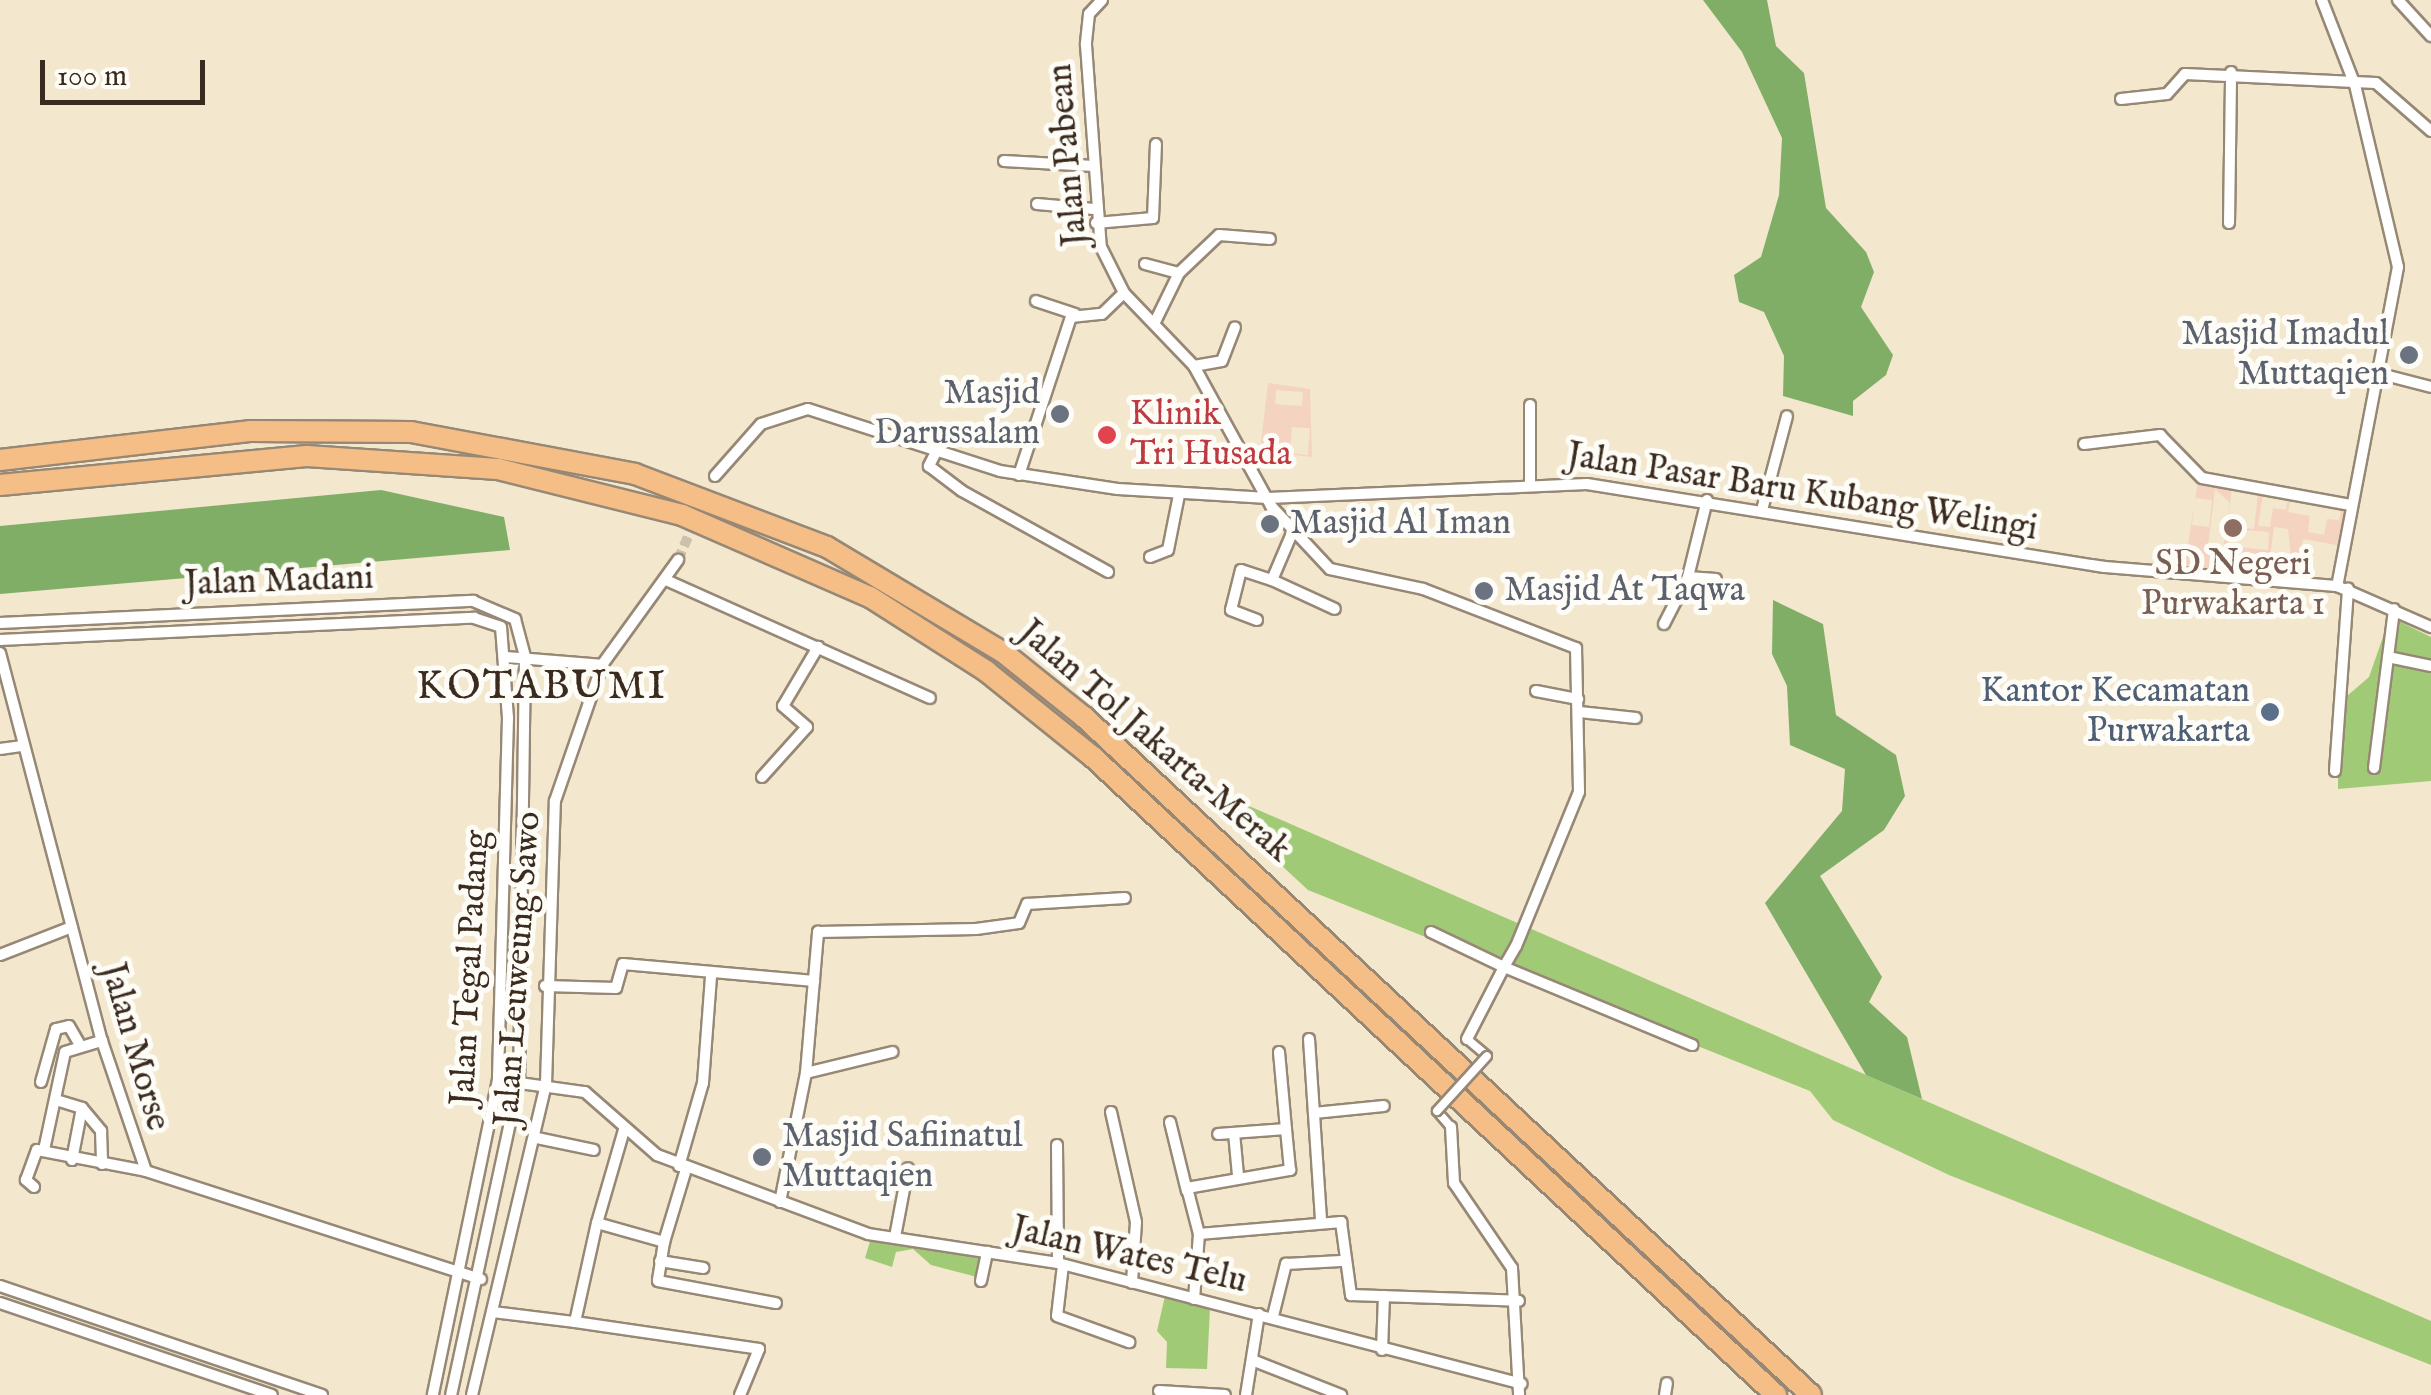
<!DOCTYPE html>
<html>
<head>
<meta charset="utf-8">
<style>
	body { margin:0 }
	#map { position:relative; width:2431px; height:1395px; overflow:hidden; background:#f3e7ce; font-family:"IM FELL English",serif }
	div>[style] { position:absolute }
	[style*='--x'] { left:calc(var(--x)*1px); top:calc(var(--y)*1px); width:calc(var(--w)*1px); rotate:calc(var(--a)*1deg) }
	.built>* { inset:0; background:#f5d3c1 }
	.green>* { inset:0; background:#a1ca76 }
	.forest>* { inset:0; background:#80ae67 }
	.minor-tunnel>* { height:10px; margin-top:-5px; transform-origin:0; background:repeating-linear-gradient(90deg,#cec1ab 0 10px,transparent 0 15px) }
	.roads { filter:drop-shadow(2px 0 #978876) drop-shadow(-2px 0 #978876) drop-shadow(0 2px #978876) drop-shadow(0 -2px #978876) }
	.pedestrian>* { height:8px; margin:-4px; padding:0 4px; transform-origin:4px; border-radius:4px; background:#fff }
	.minor>* { height:10px; margin:-5px; padding:0 5px; transform-origin:5px; border-radius:5px; background:#fff }
	.motorway>* { height:20px; margin:-10px; padding:0 10px; transform-origin:10px; border-radius:10px; background:#f6be87 }
	.bridges { filter:drop-shadow(2px 0 #978876) drop-shadow(-2px 0 #978876) drop-shadow(0 2px #978876) drop-shadow(0 -2px #978876) }
	.pedestrian-bridge>* { height:8px; margin:-4px; padding:0 4px; transform-origin:4px; border-radius:4px; background:#fff }
	.dots>* { width:28px; height:28px; translate:-50% -50%; box-sizing:border-box; border:5px solid #fdfcf7; border-radius:50% }
	span { translate:-50% -50%; white-space:nowrap; text-align:center; line-height:1.15; -webkit-text-stroke:10px #fdfcf7; paint-order:stroke }
	.street-label { font-size:35px; color:#3b2a1e }
	.worship-label { font-size:35px; color:#5b616d }
	.right { translate:-100% -50%; text-align:right }
	.left { translate:0 -50%; text-align:left }
	.health-label { font-size:35px; color:#be3a42 }
	.education-label { font-size:35px; color:#785e54 }
	.service-label { font-size:35px; color:#4e5e75 }
	.quarter-label { font-size:40px; color:#3b2a1e; letter-spacing:2.5px }
	.scale { position:absolute; left:40px; top:60px; width:165px; height:45px; box-sizing:border-box; border:5px solid #3b2a1e; border-top:0; padding-left:12px; font-size:30px; line-height:35px; white-space:nowrap; color:#3b2a1e; -webkit-text-stroke:8px #fdfcf7; paint-order:stroke }
</style>
</head>
<body>
<div id="map">
	<div class="built">
		<i style="clip-path:polygon(evenodd,1268px 383px,1310px 389px,1312px 457px,1260px 451px,1268px 383px,1276px 390px,1303px 392px,1302px 406px,1275px 404px,1276px 390px,1268px 383px,1292px 427px,1310px 428px,1308px 455px,1290px 453px,1292px 427px)"></i>
		<i style="clip-path:polygon(evenodd,2198px 481px,2232px 485px,2228px 526px,2254px 529px,2259px 485px,2346px 504px,2337px 545px,2303px 539px,2296px 577px,2266px 573px,2267px 563px,2264px 574px,2184px 570px,2198px 481px,2215px 489px,2230px 503px,2222px 557px,2207px 554px,2215px 489px,2198px 481px,2263px 494px,2288px 497px,2286px 510px,2273px 508px,2270px 527px,2258px 526px,2263px 494px,2198px 481px,2291px 497px,2342px 506px,2339px 520px,2327px 519px,2324px 535px,2308px 532px,2310px 516px,2288px 512px,2291px 497px,2198px 481px,2195px 498px,2212px 500px,2209px 527px,2192px 525px,2195px 498px,2198px 481px,2274px 527px,2288px 529px,2292px 567px,2269px 564px,2274px 527px,2198px 481px,2228px 529px,2269px 532px,2268px 550px,2227px 546px,2228px 529px)"></i>
	</div>
	<div class="green">
		<i style="clip-path:polygon(2390px 617px,2431px 637px,2431px 781px,2338px 789px,2339px 703px,2369px 677px)"></i>
		<i style="clip-path:polygon(1233px 799px,2431px 1321px,2431px 1365px,1949px 1175px,1833px 1120px,1810px 1091px,1308px 890px,1236px 823px)"></i>
		<i style="clip-path:polygon(871px 1238px,983px 1255px,977px 1277px,931px 1265px,913px 1249px,896px 1252px,892px 1267px,865px 1258px)"></i>
		<i style="clip-path:polygon(1165px 1296px,1210px 1308px,1207px 1369px,1166px 1368px,1167px 1342px,1157px 1331px)"></i>
	</div>
	<div class="forest">
		<i style="clip-path:polygon(1703px 0,1767px 0,1776px 46px,1804px 73px,1826px 208px,1866px 252px,1874px 272px,1861px 307px,1893px 355px,1886px 375px,1853px 401px,1853px 416px,1783px 396px,1784px 356px,1764px 312px,1739px 302px,1734px 275px,1761px 257px,1779px 195px,1782px 138px,1742px 52px)"></i>
		<i style="clip-path:polygon(381px 490px,504px 517px,510px 550px,0 594px,0 526px)"></i>
		<i style="clip-path:polygon(1773px 600px,1823px 624px,1836px 715px,1896px 755px,1905px 796px,1884px 830px,1820px 876px,1882px 977px,1869px 1002px,1907px 1037px,1922px 1099px,1866px 1075px,1765px 903px,1842px 811px,1845px 769px,1790px 745px,1787px 686px,1772px 654px)"></i>
	</div>
	<div class="minor-tunnel">
		<i style="--x:678;--y:560;--w:46;--a:-66.8"></i>
	</div>
	<div class="roads">
		<div class="pedestrian">
			<i style="--x:1467;--y:1039;--w:26;--a:40"></i>
			<i style="--x:1437;--y:1111;--w:21;--a:49"></i>
		</div>
		<div class="minor">
			<i style="--x:1102;--y:0;--w:19;--a:133"></i>
			<i style="--x:1089;--y:14;--w:31;--a:96"></i>
			<i style="--x:1086;--y:45;--w:203;--a:85.8"></i>
			<i style="--x:1101;--y:247;--w:51;--a:63.4"></i>
			<i style="--x:1124;--y:293;--w:101;--a:46.2"></i>
			<i style="--x:1194;--y:366;--w:160;--a:61.2"></i>
			<i style="--x:1271;--y:506;--w:86;--a:46.9"></i>
			<i style="--x:1330;--y:569;--w:95;--a:12.1"></i>
			<i style="--x:1423;--y:589;--w:164;--a:21.1"></i>
			<i style="--x:1576;--y:648;--w:144;--a:88.8"></i>
			<i style="--x:1579;--y:792;--w:166;--a:112.2"></i>
			<i style="--x:1516;--y:946;--w:24;--a:120"></i>
			<i style="--x:1504;--y:967;--w:81;--a:-154.4"></i>
			<i style="--x:2322;--y:0;--w:91;--a:68.8"></i>
			<i style="--x:2355;--y:85;--w:187;--a:76.7"></i>
			<i style="--x:2398;--y:267;--w:325;--a:100.8"></i>
			<i style="--x:2398;--y:0;--w:49;--a:47.5"></i>
			<i style="--x:2121;--y:99;--w:46;--a:-6.2"></i>
			<i style="--x:2167;--y:94;--w:27;--a:-48"></i>
			<i style="--x:2185;--y:74;--w:191;--a:2.7"></i>
			<i style="--x:2376;--y:83;--w:73;--a:41.1"></i>
			<i style="--x:1004;--y:161;--w:90;--a:3.2"></i>
			<i style="--x:1037;--y:204;--w:57;--a:5"></i>
			<i style="--x:1096;--y:223;--w:57;--a:-5"></i>
			<i style="--x:1153;--y:218;--w:74;--a:-87.7"></i>
			<i style="--x:2229;--y:223;--w:151;--a:-89.2"></i>
			<i style="--x:1145;--y:264;--w:35;--a:15"></i>
			<i style="--x:1179;--y:273;--w:55;--a:116.1"></i>
			<i style="--x:1179;--y:273;--w:55;--a:-43.5"></i>
			<i style="--x:1219;--y:235;--w:51;--a:4.5"></i>
			<i style="--x:1036;--y:301;--w:41;--a:18.4"></i>
			<i style="--x:1194;--y:366;--w:28;--a:-10"></i>
			<i style="--x:1222;--y:361;--w:36;--a:-69"></i>
			<i style="--x:2377;--y:373;--w:56;--a:14.5"></i>
			<i style="--x:1530;--y:405;--w:76;--a:90"></i>
			<i style="--x:2084;--y:444;--w:77;--a:-6.8"></i>
			<i style="--x:2160;--y:435;--w:60;--a:45.7"></i>
			<i style="--x:2202;--y:478;--w:151;--a:10.3"></i>
			<i style="--x:936;--y:452;--w:16;--a:117"></i>
			<i style="--x:929;--y:466;--w:41;--a:37.1"></i>
			<i style="--x:962;--y:491;--w:167;--a:29"></i>
			<i style="--x:1019;--y:475;--w:166;--a:-71.8"></i>
			<i style="--x:1071;--y:317;--w:31;--a:-6"></i>
			<i style="--x:1102;--y:314;--w:30;--a:-44"></i>
			<i style="--x:715;--y:476;--w:69;--a:-48.5"></i>
			<i style="--x:761;--y:424;--w:49;--a:-17.7"></i>
			<i style="--x:808;--y:409;--w:202;--a:17.9"></i>
			<i style="--x:1000;--y:471;--w:119;--a:8.7"></i>
			<i style="--x:1118;--y:489;--w:150;--a:3.4"></i>
			<i style="--x:1268;--y:498;--w:319;--a:-2.5"></i>
			<i style="--x:1587;--y:484;--w:524;--a:9.12"></i>
			<i style="--x:2104;--y:567;--w:234;--a:4.7"></i>
			<i style="--x:2337;--y:586;--w:103;--a:23.6"></i>
			<i style="--x:1707;--y:500;--w:79;--a:103.9"></i>
			<i style="--x:1688;--y:577;--w:28;--a:4"></i>
			<i style="--x:1762;--y:510;--w:97;--a:-75.1"></i>
			<i style="--x:1150;--y:557;--w:19;--a:-21"></i>
			<i style="--x:1168;--y:550;--w:56;--a:-78.7"></i>
			<i style="--x:666;--y:580;--w:289;--a:24.1"></i>
			<i style="--x:1272;--y:580;--w:69;--a:24.7"></i>
			<i style="--x:1257;--y:620;--w:28;--a:-159"></i>
			<i style="--x:1231;--y:610;--w:41;--a:-76"></i>
			<i style="--x:1241;--y:570;--w:33;--a:18"></i>
			<i style="--x:1272;--y:580;--w:51;--a:-66.9"></i>
			<i style="--x:0;--y:623;--w:474;--a:-2.7"></i>
			<i style="--x:473;--y:601;--w:46;--a:23.2"></i>
			<i style="--x:515;--y:619;--w:39;--a:75"></i>
			<i style="--x:525;--y:657;--w:424;--a:90.8"></i>
			<i style="--x:519;--y:1081;--w:321;--a:102.2"></i>
			<i style="--x:1664;--y:624;--w:53;--a:-62.9"></i>
			<i style="--x:0;--y:640;--w:475;--a:-2.7"></i>
			<i style="--x:474;--y:618;--w:28;--a:18"></i>
			<i style="--x:501;--y:627;--w:91;--a:85.6"></i>
			<i style="--x:508;--y:718;--w:362;--a:91.6"></i>
			<i style="--x:498;--y:1080;--w:322;--a:101.7"></i>
			<i style="--x:0;--y:653;--w:401;--a:75.3"></i>
			<i style="--x:102;--y:1041;--w:137;--a:71.3"></i>
			<i style="--x:146;--y:1171;--w:352;--a:17.9"></i>
			<i style="--x:505;--y:657;--w:97;--a:4.7"></i>
			<i style="--x:2388;--y:657;--w:44;--a:11.8"></i>
			<i style="--x:1536;--y:691;--w:43;--a:10.8"></i>
			<i style="--x:1580;--y:712;--w:56;--a:6.1"></i>
			<i style="--x:0;--y:749;--w:21;--a:-8"></i>
			<i style="--x:2374;--y:768;--w:160;--a:-82.8"></i>
			<i style="--x:2335;--y:771;--w:183;--a:-85.9"></i>
			<i style="--x:762;--y:777;--w:67;--a:-48"></i>
			<i style="--x:807;--y:727;--w:32;--a:-139"></i>
			<i style="--x:783;--y:706;--w:69;--a:-59.3"></i>
			<i style="--x:0;--y:955;--w:77;--a:-21.3"></i>
			<i style="--x:545;--y:986;--w:71;--a:1.6"></i>
			<i style="--x:616;--y:988;--w:25;--a:-74"></i>
			<i style="--x:623;--y:964;--w:192;--a:5.1"></i>
			<i style="--x:1309;--y:1039;--w:182;--a:86.2"></i>
			<i style="--x:1467;--y:1039;--w:81;--a:-62.8"></i>
			<i style="--x:1504;--y:967;--w:204;--a:22.5"></i>
			<i style="--x:1279;--y:1052;--w:77;--a:84.8"></i>
			<i style="--x:806;--y:1073;--w:89;--a:-13.7"></i>
			<i style="--x:498;--y:1080;--w:88;--a:7.9"></i>
			<i style="--x:585;--y:1092;--w:96;--a:41.2"></i>
			<i style="--x:657;--y:1155;--w:225;--a:20.5"></i>
			<i style="--x:868;--y:1234;--w:192;--a:8.7"></i>
			<i style="--x:1058;--y:1263;--w:479;--a:14.6"></i>
			<i style="--x:41;--y:1082;--w:55;--a:-74.2"></i>
			<i style="--x:56;--y:1029;--w:13;--a:-13"></i>
			<i style="--x:69;--y:1026;--w:20;--a:60"></i>
			<i style="--x:56;--y:1100;--w:27;--a:17"></i>
			<i style="--x:82;--y:1108;--w:53;--a:100.9"></i>
			<i style="--x:82;--y:1108;--w:30;--a:50"></i>
			<i style="--x:101;--y:1131;--w:33;--a:88"></i>
			<i style="--x:1111;--y:1112;--w:113;--a:77.2"></i>
			<i style="--x:1136;--y:1222;--w:61;--a:93.8"></i>
			<i style="--x:1314;--y:1113;--w:70;--a:-5.7"></i>
			<i style="--x:1170;--y:1122;--w:71;--a:76.2"></i>
			<i style="--x:1451;--y:1127;--w:56;--a:86.9"></i>
			<i style="--x:1454;--y:1183;--w:103;--a:55.7"></i>
			<i style="--x:1512;--y:1268;--w:127;--a:86.8"></i>
			<i style="--x:624;--y:1130;--w:97;--a:106.2"></i>
			<i style="--x:597;--y:1223;--w:70;--a:15.8"></i>
			<i style="--x:664;--y:1242;--w:39;--a:99"></i>
			<i style="--x:658;--y:1281;--w:120;--a:10.6"></i>
			<i style="--x:1234;--y:1133;--w:42;--a:84.6"></i>
			<i style="--x:537;--y:1138;--w:58;--a:11.9"></i>
			<i style="--x:1057;--y:1145;--w:118;--a:89.5"></i>
			<i style="--x:44;--y:1150;--w:100;--a:-77.9"></i>
			<i style="--x:65;--y:1052;--w:39;--a:-17"></i>
			<i style="--x:679;--y:1166;--w:86;--a:-73.9"></i>
			<i style="--x:703;--y:1083;--w:107;--a:-85.7"></i>
			<i style="--x:34;--y:1187;--w:11;--a:-139"></i>
			<i style="--x:26;--y:1180;--w:32;--a:-70"></i>
			<i style="--x:37;--y:1150;--w:111;--a:10.9"></i>
			<i style="--x:780;--y:1202;--w:132;--a:-78.6"></i>
			<i style="--x:806;--y:1073;--w:142;--a:-85.1"></i>
			<i style="--x:818;--y:932;--w:158;--a:-1.1"></i>
			<i style="--x:976;--y:929;--w:43;--a:-7.9"></i>
			<i style="--x:1019;--y:923;--w:21;--a:-67"></i>
			<i style="--x:1027;--y:904;--w:98;--a:-3.5"></i>
			<i style="--x:1199;--y:1234;--w:143;--a:-4.8"></i>
			<i style="--x:1341;--y:1222;--w:74;--a:82.2"></i>
			<i style="--x:1351;--y:1295;--w:168;--a:2"></i>
			<i style="--x:895;--y:1237;--w:70;--a:-79.3"></i>
			<i style="--x:664;--y:1242;--w:76;--a:-73.2"></i>
			<i style="--x:660;--y:1261;--w:44;--a:9.2"></i>
			<i style="--x:1063;--y:1265;--w:51;--a:96.7"></i>
			<i style="--x:1057;--y:1316;--w:77;--a:19.9"></i>
			<i style="--x:981;--y:1281;--w:30;--a:-78"></i>
			<i style="--x:0;--y:1286;--w:340;--a:18.7"></i>
			<i style="--x:1194;--y:1299;--w:65;--a:-85.6"></i>
			<i style="--x:1199;--y:1234;--w:48;--a:-104.6"></i>
			<i style="--x:1187;--y:1188;--w:105;--a:-9.9"></i>
			<i style="--x:1290;--y:1170;--w:41;--a:-95.6"></i>
			<i style="--x:1286;--y:1129;--w:68;--a:175.8"></i>
			<i style="--x:0;--y:1303;--w:287;--a:18.7"></i>
			<i style="--x:493;--y:1312;--w:83;--a:7"></i>
			<i style="--x:575;--y:1322;--w:101;--a:-77.5"></i>
			<i style="--x:1273;--y:1316;--w:54;--a:-76"></i>
			<i style="--x:1286;--y:1264;--w:55;--a:-3.1"></i>
			<i style="--x:575;--y:1322;--w:186;--a:8.3"></i>
			<i style="--x:759;--y:1349;--w:50;--a:112.4"></i>
			<i style="--x:1382;--y:1350;--w:54;--a:-87.9"></i>
			<i style="--x:1252;--y:1360;--w:96;--a:21.5"></i>
			<i style="--x:1159;--y:1391;--w:66;--a:3.5"></i>
			<i style="--x:472;--y:1395;--w:320;--a:-76.6"></i>
			<i style="--x:546;--y:1084;--w:283;--a:-88.2"></i>
			<i style="--x:555;--y:801;--w:144;--a:-70.9"></i>
			<i style="--x:602;--y:665;--w:130;--a:-54.1"></i>
			<i style="--x:1246;--y:1395;--w:82;--a:-80.9"></i>
			<i style="--x:1665;--y:1395;--w:12;--a:-81"></i>
		</div>
		<div class="motorway">
			<i style="--x:0;--y:460;--w:253;--a:-6.6"></i>
			<i style="--x:251;--y:431;--w:160;--a:0.4"></i>
			<i style="--x:411;--y:432;--w:228;--a:10.6"></i>
			<i style="--x:635;--y:474;--w:205;--a:20.8"></i>
			<i style="--x:827;--y:547;--w:206;--a:30.9"></i>
			<i style="--x:1004;--y:653;--w:102;--a:38.7"></i>
			<i style="--x:1084;--y:717;--w:994;--a:43"></i>
			<i style="--x:0;--y:485;--w:308;--a:-5.4"></i>
			<i style="--x:307;--y:456;--w:191;--a:3.9"></i>
			<i style="--x:498;--y:469;--w:190;--a:14"></i>
			<i style="--x:682;--y:515;--w:205;--a:23.6"></i>
			<i style="--x:870;--y:597;--w:138;--a:32.5"></i>
			<i style="--x:986;--y:671;--w:137;--a:38.8"></i>
			<i style="--x:1093;--y:757;--w:935;--a:43.05"></i>
		</div>
	</div>
	<div class="bridges">
		<div class="pedestrian-bridge">
			<i style="--x:1437;--y:1111;--w:74;--a:-47.7"></i>
		</div>
	</div>
	<div class="dots">
		<i style="left:2409px;top:355px;background:#6b7280"></i>
		<i style="left:1060px;top:414px;background:#6b7280"></i>
		<i style="left:1107px;top:435px;background:#e0444e"></i>
		<i style="left:1270px;top:524px;background:#6b7280"></i>
		<i style="left:2233px;top:528px;background:#8d6e63"></i>
		<i style="left:1484px;top:591px;background:#6b7280"></i>
		<i style="left:2270px;top:712px;background:#5c6f8a"></i>
		<i style="left:762px;top:1157px;background:#6b7280"></i>
	</div>
	<div class="street-label">
		<span style="left:1069px;top:155px;rotate:-95deg">Jalan Pabean</span>
		<span style="left:1802px;top:493px;rotate:9deg">Jalan Pasar Baru Kubang Welingi</span>
		<span style="left:279px;top:582px;rotate:-2deg">Jalan Madani</span>
		<span style="left:1154px;top:742px;rotate:41deg">Jalan Tol Jakarta–Merak</span>
		<span style="left:471px;top:968px;rotate:-87deg">Jalan Tegal Padang</span>
		<span style="left:519px;top:969px;rotate:-86deg">Jalan Leuweung Sawo</span>
		<span style="left:134px;top:1047px;rotate:74deg">Jalan Morse</span>
		<span style="left:1129px;top:1256px;rotate:13deg">Jalan Wates Telu</span>
	</div>
	<div class="worship-label">
		<span class="right" style="left:2389px;top:355px">Masjid Imadul<br>Muttaqien</span>
		<span class="right" style="left:1040px;top:414px">Masjid<br>Darussalam</span>
		<span class="left" style="left:1290px;top:524px">Masjid Al Iman</span>
		<span class="left" style="left:1504px;top:591px">Masjid At Taqwa</span>
		<span class="left" style="left:782px;top:1157px">Masjid Safiinatul<br>Muttaqien</span>
	</div>
	<div class="health-label">
		<span class="left" style="left:1130px;top:435px">Klinik<br>Tri Husada</span>
	</div>
	<div class="education-label">
		<span style="left:2233px;top:585px">SD Negeri<br>Purwakarta 1</span>
	</div>
	<div class="service-label">
		<span class="right" style="left:2250px;top:712px">Kantor Kecamatan<br>Purwakarta</span>
	</div>
	<div class="quarter-label">
		<span style="left:542px;top:688px">KOTABUMI</span>
	</div>
	<div class="scale">100 m</div>
</div>
</body>
</html>
